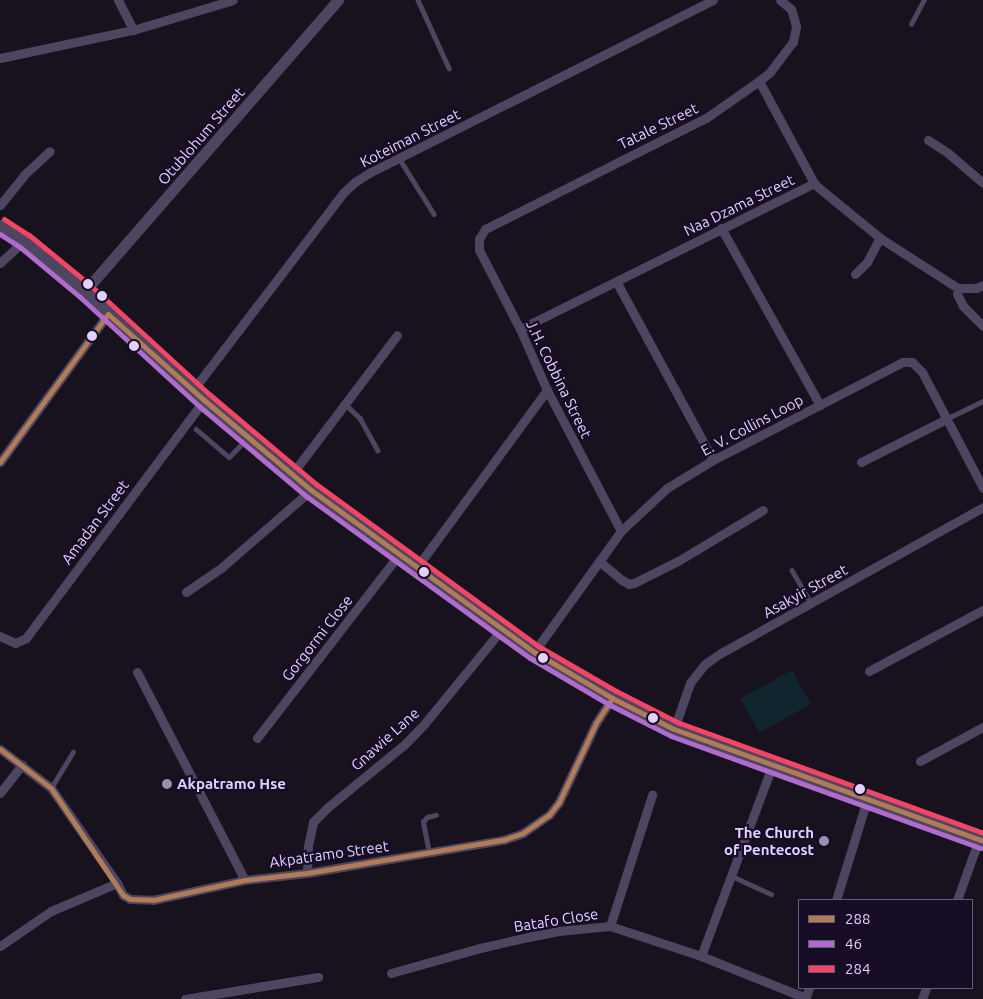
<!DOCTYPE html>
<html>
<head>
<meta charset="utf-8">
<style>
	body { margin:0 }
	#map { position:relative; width:983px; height:999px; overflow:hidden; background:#18121f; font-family:Ubuntu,sans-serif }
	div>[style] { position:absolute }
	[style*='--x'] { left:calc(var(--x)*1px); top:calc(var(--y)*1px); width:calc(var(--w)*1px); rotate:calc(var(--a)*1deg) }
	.green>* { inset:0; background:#10252e; transform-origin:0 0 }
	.service>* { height:4.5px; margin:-2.25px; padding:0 2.25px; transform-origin:2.25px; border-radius:2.25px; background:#4e4561 }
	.minor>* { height:9px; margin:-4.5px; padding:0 4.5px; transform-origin:4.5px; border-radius:4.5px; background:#4e4561 }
	.tertiary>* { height:11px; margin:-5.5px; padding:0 5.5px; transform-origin:5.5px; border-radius:5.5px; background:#4e4561 }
	.bus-1>* { height:5px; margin:-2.5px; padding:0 2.5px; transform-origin:2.5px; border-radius:2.5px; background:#b07c57 }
	.bus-2>* { height:5px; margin:-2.5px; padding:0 2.5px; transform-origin:2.5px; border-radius:2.5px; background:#b06ccc }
	.bus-3>* { height:5px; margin:-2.5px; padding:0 2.5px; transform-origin:2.5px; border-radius:2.5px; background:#f34667 }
	.dots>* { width:14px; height:14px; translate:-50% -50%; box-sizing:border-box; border:2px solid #170c25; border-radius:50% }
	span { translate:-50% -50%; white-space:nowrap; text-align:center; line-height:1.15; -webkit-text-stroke:4.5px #170c25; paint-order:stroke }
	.street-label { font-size:15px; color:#e2d0ff }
	.poi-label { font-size:15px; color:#e2d0ff; font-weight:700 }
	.left { translate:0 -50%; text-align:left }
	.right { translate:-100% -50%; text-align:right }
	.legend { position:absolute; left:798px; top:899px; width:175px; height:90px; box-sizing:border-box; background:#170c25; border:1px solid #685a7c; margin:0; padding:6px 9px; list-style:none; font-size:15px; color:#e2d0ff }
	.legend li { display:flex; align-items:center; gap:10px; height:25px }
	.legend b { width:25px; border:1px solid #685a7c }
</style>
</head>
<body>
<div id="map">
	<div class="green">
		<i style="left:792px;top:670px;width:39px;height:59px;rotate:61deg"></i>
	</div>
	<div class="service">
		<i style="--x:418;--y:0;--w:75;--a:65.5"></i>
		<i style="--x:911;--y:24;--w:27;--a:-62"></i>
		<i style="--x:399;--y:158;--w:66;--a:58"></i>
		<i style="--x:345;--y:404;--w:21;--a:43"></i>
		<i style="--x:360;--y:418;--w:37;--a:61"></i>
		<i style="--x:946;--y:419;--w:41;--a:-25.9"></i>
		<i style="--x:196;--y:429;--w:43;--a:40.3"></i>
		<i style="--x:229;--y:457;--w:28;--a:-46"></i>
		<i style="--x:792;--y:570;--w:38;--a:60"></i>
		<i style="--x:51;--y:788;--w:42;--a:-58.6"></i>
		<i style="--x:429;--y:853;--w:32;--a:-101"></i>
		<i style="--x:423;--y:822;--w:6;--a:-51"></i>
		<i style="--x:427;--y:817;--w:9;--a:-13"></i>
		<i style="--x:732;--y:876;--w:43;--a:24.8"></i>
	</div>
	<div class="minor">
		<i style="--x:118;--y:0;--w:34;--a:63"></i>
		<i style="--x:0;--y:58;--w:136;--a:-11.9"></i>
		<i style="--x:133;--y:30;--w:104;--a:-16.7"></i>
		<i style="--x:759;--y:81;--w:116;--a:61.7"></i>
		<i style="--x:814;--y:183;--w:7;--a:45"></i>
		<i style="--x:819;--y:188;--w:79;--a:39.3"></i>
		<i style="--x:880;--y:238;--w:93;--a:32.7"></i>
		<i style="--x:958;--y:288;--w:18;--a:0"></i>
		<i style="--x:976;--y:288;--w:8;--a:-23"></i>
		<i style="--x:928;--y:140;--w:24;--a:33"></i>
		<i style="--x:948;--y:153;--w:46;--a:40.6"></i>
		<i style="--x:0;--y:205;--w:38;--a:-51"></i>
		<i style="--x:24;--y:175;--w:35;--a:-43"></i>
		<i style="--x:721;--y:228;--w:203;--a:60.8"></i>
		<i style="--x:0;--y:263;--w:33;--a:-43"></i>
		<i style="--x:855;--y:274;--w:17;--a:-45"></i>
		<i style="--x:867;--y:262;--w:27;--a:-62"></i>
		<i style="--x:617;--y:283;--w:201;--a:61.5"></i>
		<i style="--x:958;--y:288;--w:6;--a:99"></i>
		<i style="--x:957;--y:294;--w:13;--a:63"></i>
		<i style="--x:963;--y:306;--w:28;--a:45"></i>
		<i style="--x:520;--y:329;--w:328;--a:-26.4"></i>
		<i style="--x:193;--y:390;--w:248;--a:-52.7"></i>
		<i style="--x:343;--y:193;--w:16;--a:-43"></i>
		<i style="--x:355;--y:182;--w:17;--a:-33"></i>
		<i style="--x:369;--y:173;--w:385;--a:-26.7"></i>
		<i style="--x:0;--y:462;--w:183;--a:-53.9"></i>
		<i style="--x:861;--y:462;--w:95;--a:-26.8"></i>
		<i style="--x:292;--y:474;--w:174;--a:-52.9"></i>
		<i style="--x:621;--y:531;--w:159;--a:-117.7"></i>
		<i style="--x:547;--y:390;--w:67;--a:-113.9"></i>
		<i style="--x:520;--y:329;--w:89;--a:-117.4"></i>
		<i style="--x:479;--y:250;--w:11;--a:-90"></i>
		<i style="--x:479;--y:239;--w:12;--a:-59"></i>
		<i style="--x:485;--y:229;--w:247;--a:-26.7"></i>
		<i style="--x:706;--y:118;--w:65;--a:-34.9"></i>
		<i style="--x:759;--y:81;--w:14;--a:-39"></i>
		<i style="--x:770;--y:72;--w:38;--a:-53"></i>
		<i style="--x:793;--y:42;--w:16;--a:-79"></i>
		<i style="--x:796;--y:26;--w:18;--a:-106"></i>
		<i style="--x:791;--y:9;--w:14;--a:-141"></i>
		<i style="--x:599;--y:561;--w:30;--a:40"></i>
		<i style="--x:622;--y:580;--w:8;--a:30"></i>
		<i style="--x:629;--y:584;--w:5;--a:-11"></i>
		<i style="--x:634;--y:583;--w:49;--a:-26.6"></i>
		<i style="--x:678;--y:561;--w:99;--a:-31"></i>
		<i style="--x:417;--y:567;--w:220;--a:-53.7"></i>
		<i style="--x:186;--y:592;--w:42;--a:-34.4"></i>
		<i style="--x:221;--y:568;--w:119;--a:-40.9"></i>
		<i style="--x:0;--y:636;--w:17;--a:25"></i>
		<i style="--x:15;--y:643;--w:12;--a:-24"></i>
		<i style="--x:26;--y:638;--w:297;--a:-53.2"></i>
		<i style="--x:534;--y:652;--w:149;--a:-54.3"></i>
		<i style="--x:621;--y:531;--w:63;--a:-43.1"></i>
		<i style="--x:667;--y:488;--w:54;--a:-31.3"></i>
		<i style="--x:713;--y:460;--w:214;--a:-27.3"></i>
		<i style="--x:903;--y:362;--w:9;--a:0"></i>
		<i style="--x:912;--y:362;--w:14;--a:45"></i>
		<i style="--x:922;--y:372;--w:131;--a:62.3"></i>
		<i style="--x:869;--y:671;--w:129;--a:-28.2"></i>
		<i style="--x:137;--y:672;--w:234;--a:62.6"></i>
		<i style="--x:674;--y:729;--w:49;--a:-70.8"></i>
		<i style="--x:690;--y:683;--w:24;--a:-52"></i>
		<i style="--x:705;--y:664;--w:19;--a:-35"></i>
		<i style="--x:721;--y:653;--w:300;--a:-29.1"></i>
		<i style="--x:257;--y:738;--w:232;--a:-52.3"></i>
		<i style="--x:0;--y:749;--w:64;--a:37.4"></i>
		<i style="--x:51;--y:788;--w:116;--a:55.2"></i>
		<i style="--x:117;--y:883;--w:13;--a:63"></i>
		<i style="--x:123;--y:895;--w:8;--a:30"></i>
		<i style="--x:130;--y:899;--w:23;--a:2"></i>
		<i style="--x:153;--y:900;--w:94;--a:-12.3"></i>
		<i style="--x:245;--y:880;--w:62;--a:-6.4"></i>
		<i style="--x:307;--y:873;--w:199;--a:-9.6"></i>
		<i style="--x:503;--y:840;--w:21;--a:-19"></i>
		<i style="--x:523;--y:833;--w:32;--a:-35"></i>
		<i style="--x:549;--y:815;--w:16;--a:-52"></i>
		<i style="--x:559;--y:802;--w:87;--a:-64.9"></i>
		<i style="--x:596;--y:723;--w:30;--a:-57"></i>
		<i style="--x:920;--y:761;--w:72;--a:-28.4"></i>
		<i style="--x:0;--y:793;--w:36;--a:-52"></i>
		<i style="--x:307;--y:873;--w:27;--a:-88"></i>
		<i style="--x:308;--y:846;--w:25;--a:-78"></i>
		<i style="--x:313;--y:822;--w:21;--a:-45"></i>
		<i style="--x:328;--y:807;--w:99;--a:-39.3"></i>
		<i style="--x:405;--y:744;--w:29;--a:-46"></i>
		<i style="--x:425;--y:723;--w:120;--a:-50.7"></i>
		<i style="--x:836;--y:900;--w:105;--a:-72.8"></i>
		<i style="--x:957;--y:900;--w:65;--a:-70.2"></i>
		<i style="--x:610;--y:926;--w:138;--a:-72.2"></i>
		<i style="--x:0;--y:946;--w:62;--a:-34.5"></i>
		<i style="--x:51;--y:911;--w:72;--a:-23"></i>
		<i style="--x:701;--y:956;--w:203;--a:-69.5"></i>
		<i style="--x:391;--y:973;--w:92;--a:-15.7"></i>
		<i style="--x:480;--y:948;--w:49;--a:-12.9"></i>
		<i style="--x:528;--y:937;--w:31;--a:-11"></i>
		<i style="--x:558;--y:931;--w:52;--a:-5.5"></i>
		<i style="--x:610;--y:926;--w:96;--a:18.2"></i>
		<i style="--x:701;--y:956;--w:113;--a:21.8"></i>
		<i style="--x:185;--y:999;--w:135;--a:-9.4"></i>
		<i style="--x:805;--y:999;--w:12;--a:-70"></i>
		<i style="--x:922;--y:999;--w:12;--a:-70"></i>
	</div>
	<div class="tertiary">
		<i style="--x:0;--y:225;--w:29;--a:34"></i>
		<i style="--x:24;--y:241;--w:79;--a:39.3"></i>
		<i style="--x:85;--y:291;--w:161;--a:42.5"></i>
		<i style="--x:204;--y:400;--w:140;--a:40.1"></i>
		<i style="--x:311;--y:490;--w:276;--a:36"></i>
		<i style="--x:534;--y:652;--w:91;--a:30.5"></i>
		<i style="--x:612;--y:698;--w:69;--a:26.6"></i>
		<i style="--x:674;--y:729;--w:329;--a:19.9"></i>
		<i style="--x:85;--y:291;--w:386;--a:-49"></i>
	</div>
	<div class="bus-1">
		<i style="--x:0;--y:462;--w:183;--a:-53.9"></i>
		<i style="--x:108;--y:314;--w:129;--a:41.9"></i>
		<i style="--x:204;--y:400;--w:140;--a:40.1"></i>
		<i style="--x:311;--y:490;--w:276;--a:36"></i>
		<i style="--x:534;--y:652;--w:91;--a:30.5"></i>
		<i style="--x:612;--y:698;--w:69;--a:26.6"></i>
		<i style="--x:674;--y:729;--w:329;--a:19.9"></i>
		<i style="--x:0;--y:749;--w:64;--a:37.4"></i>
		<i style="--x:51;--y:788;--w:129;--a:56.1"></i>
		<i style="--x:123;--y:895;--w:8;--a:30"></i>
		<i style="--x:130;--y:899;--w:23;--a:2"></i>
		<i style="--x:153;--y:900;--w:94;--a:-12.3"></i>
		<i style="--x:245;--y:880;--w:62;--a:-6.4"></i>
		<i style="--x:307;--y:873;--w:199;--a:-9.6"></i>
		<i style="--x:503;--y:840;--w:21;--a:-19"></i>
		<i style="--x:523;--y:833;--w:32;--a:-35"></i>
		<i style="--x:549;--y:815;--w:16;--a:-52"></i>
		<i style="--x:559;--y:802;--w:87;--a:-64.9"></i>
		<i style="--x:596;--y:723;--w:30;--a:-57"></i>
	</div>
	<div class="bus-2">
		<i style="--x:0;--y:234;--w:24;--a:33"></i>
		<i style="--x:20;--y:247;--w:78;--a:39.8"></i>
		<i style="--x:80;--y:297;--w:161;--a:42.5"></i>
		<i style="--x:199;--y:406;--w:140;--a:40.1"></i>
		<i style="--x:306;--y:496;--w:276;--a:35.9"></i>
		<i style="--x:530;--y:658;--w:91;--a:30.5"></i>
		<i style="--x:608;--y:704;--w:71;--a:26.9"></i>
		<i style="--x:671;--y:736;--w:329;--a:19.9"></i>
	</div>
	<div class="bus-3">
		<i style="--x:4;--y:219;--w:30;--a:33"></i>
		<i style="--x:29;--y:235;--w:79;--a:39.3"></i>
		<i style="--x:90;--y:285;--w:161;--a:42.5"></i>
		<i style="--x:209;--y:394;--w:140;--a:40.1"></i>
		<i style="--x:316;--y:484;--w:275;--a:36.1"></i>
		<i style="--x:538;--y:646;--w:90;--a:30"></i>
		<i style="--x:616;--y:691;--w:68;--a:26.9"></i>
		<i style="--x:677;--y:722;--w:326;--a:19.9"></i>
	</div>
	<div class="dots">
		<i style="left:88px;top:284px;background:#e2d0ff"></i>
		<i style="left:102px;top:296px;background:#e2d0ff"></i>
		<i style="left:92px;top:336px;background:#e2d0ff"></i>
		<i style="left:134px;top:346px;background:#e2d0ff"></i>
		<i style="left:424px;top:572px;background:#e2d0ff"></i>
		<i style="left:543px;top:658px;background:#e2d0ff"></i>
		<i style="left:653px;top:718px;background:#e2d0ff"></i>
		<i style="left:167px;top:784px;background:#9b8eb1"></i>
		<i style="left:860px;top:789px;background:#e2d0ff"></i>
		<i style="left:824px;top:841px;background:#9b8eb1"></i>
	</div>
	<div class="street-label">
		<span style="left:658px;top:126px;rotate:-26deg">Tatale Street</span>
		<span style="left:201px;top:136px;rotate:-49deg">Otublohum Street</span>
		<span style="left:410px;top:138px;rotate:-27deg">Koteiman Street</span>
		<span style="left:739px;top:205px;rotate:-26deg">Naa Dzama Street</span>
		<span style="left:559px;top:379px;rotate:64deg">J.H. Cobbina Street</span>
		<span style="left:752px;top:425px;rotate:-28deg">E. V. Collins Loop</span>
		<span style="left:95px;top:522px;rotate:-53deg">Amadan Street</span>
		<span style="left:805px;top:591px;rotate:-29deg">Asakyir Street</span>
		<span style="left:317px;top:638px;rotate:-52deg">Gorgormi Close</span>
		<span style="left:385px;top:739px;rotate:-42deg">Gnawie Lane</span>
		<span style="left:329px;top:854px;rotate:-8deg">Akpatramo Street</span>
		<span style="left:556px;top:920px;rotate:-9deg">Batafo Close</span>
	</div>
	<div class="poi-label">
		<span class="left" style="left:177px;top:784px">Akpatramo Hse</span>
		<span class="right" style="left:814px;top:841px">The Church<br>of Pentecost</span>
	</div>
	<ul class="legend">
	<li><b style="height:6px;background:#b07c57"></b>288</li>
	<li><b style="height:6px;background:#b06ccc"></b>46</li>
	<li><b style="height:6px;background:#f34667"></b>284</li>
	</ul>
</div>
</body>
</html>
